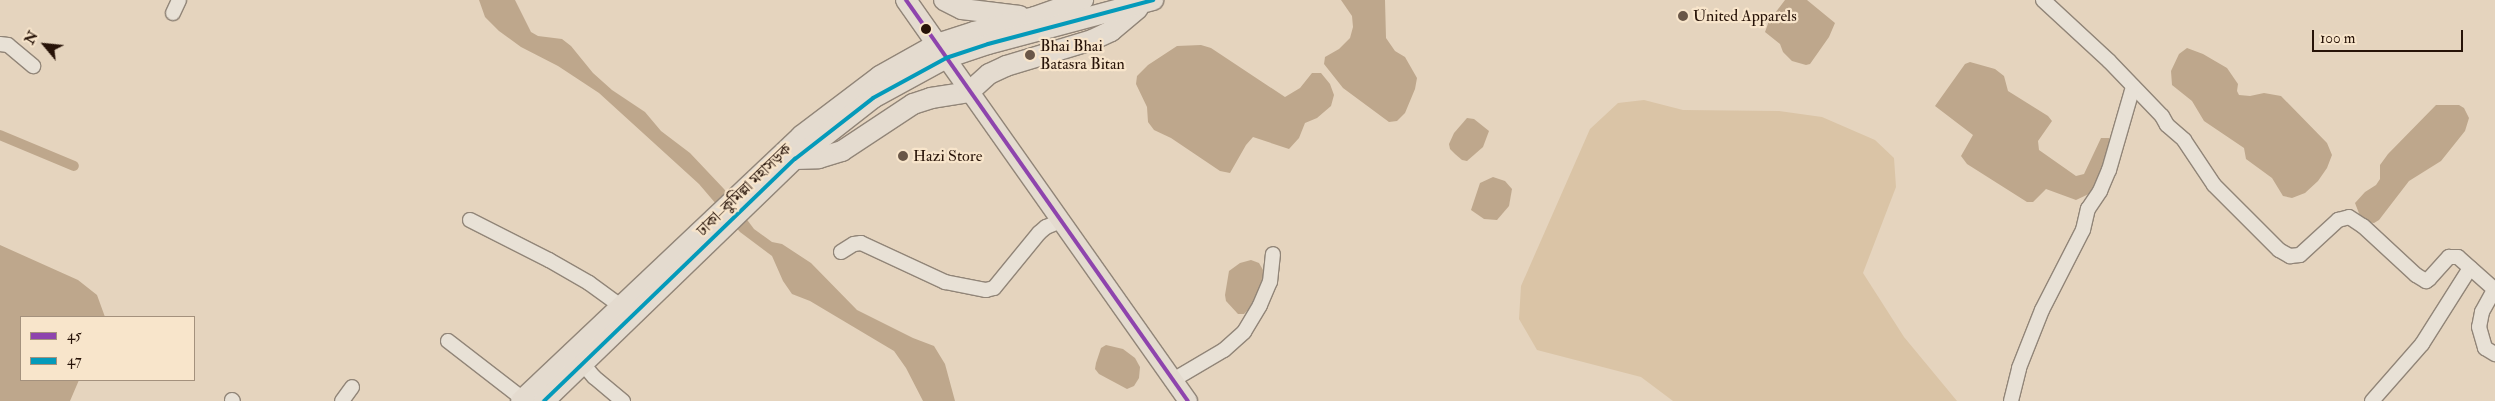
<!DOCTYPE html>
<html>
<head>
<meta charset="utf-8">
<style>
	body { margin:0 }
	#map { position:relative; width:2495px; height:401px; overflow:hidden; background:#e5d4be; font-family:"IM FELL Double Pica","Noto Serif Bengali",serif }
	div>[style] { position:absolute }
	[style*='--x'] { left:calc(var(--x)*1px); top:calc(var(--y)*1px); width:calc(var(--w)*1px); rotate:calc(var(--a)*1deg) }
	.green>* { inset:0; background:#dac4a6 }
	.water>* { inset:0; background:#bea78c }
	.canal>* { height:10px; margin:-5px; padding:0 5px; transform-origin:5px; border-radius:5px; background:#bea78c }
	.roads { filter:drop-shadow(1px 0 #918578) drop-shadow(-1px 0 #918578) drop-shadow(0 1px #918578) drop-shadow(0 -1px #918578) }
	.minor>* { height:14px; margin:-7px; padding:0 7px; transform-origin:7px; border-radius:7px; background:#e8e1d6 }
	.major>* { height:18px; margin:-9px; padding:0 9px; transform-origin:9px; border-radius:9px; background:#e4dbcf }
	.highway>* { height:20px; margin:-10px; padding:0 10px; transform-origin:10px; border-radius:10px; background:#e4dbcf }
	.bus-1>* { height:4px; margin:-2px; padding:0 2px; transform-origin:2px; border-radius:2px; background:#8e44ad }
	.bus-2>* { height:4px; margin:-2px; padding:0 2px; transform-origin:2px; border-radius:2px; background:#049aba }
	.dots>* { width:14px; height:14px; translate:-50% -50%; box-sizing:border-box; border:2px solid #f8e5cb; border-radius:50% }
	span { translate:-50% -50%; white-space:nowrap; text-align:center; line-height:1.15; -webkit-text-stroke:4.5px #f8e5cb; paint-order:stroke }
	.poi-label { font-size:16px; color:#271308 }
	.left { translate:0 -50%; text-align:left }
	.street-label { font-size:16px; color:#271308 }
	.legend { position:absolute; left:20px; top:316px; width:175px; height:65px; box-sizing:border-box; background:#f8e5cb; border:1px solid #a4917d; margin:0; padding:6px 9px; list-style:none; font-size:15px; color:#271308 }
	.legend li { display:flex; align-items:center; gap:10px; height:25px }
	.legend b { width:25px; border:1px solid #a4917d }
	.north { position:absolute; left:20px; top:20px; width:50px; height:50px; -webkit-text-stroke:4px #f8e5cb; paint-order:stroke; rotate:298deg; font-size:14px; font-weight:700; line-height:20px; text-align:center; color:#271308 }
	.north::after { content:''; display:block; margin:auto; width:18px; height:22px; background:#271308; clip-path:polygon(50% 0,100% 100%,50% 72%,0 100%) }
	.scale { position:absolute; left:2312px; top:30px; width:151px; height:22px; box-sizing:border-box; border:2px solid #271308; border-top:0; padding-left:6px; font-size:15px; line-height:18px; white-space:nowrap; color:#271308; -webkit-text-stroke:4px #f8e5cb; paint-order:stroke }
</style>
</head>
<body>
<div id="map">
	<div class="green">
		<i style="clip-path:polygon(1644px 100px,1683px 110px,1779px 111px,1822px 117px,1875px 140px,1894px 158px,1896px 187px,1863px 273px,1904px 337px,1957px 401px,1673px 401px,1641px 377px,1537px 350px,1519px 319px,1521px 286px,1590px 129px,1618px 103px)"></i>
	</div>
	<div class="water">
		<i style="clip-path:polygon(479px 0,515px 0,531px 32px,538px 36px,562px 39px,571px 46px,593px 73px,612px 90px,645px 112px,661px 131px,690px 153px,724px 189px,754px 229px,772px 242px,782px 244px,811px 263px,857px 310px,913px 338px,934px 346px,945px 364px,955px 401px,923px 401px,906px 368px,894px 351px,810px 301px,792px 294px,783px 281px,772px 256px,740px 232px,699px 184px,599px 93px,558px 66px,521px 47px,499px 31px,485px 17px)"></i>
		<i style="clip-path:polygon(1341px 0,1385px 0,1386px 38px,1395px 51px,1405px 57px,1417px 78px,1415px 89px,1405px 113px,1397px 121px,1389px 122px,1343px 88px,1324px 64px,1325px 57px,1339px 49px,1350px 38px,1353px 27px,1352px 16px)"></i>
		<i style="clip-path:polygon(1785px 0,1807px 0,1835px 23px,1829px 37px,1810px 64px,1806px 65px,1792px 61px,1783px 52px,1780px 44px,1765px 32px,1769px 21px)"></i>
		<i style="clip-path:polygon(1201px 45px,1211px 48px,1285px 97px,1300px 88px,1312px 73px,1321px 73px,1330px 84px,1334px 95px,1331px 106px,1317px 118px,1305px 123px,1299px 138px,1289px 149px,1253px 137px,1246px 145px,1230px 173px,1220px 171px,1171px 138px,1154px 130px,1148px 122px,1147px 107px,1136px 84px,1137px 76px,1148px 65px,1177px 46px)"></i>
		<i style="clip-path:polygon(2187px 48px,2203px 54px,2227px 68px,2238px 84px,2237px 91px,2239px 95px,2250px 96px,2264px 93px,2281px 96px,2327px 143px,2332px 155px,2327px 168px,2318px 181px,2305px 193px,2292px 198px,2283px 196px,2272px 178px,2246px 159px,2244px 148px,2204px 121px,2192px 101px,2172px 85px,2171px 71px,2179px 54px)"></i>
		<i style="clip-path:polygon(1970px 62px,1995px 69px,2004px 76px,2008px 91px,2048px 116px,2052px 121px,2038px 141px,2039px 150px,2076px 176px,2084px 174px,2101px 138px,2109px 138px,2110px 149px,2093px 192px,2076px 200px,2046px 189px,2033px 202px,2027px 202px,1967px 164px,1961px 156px,1973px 135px,1935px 106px,1965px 64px)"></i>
		<i style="clip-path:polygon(2436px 105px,2459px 105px,2464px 108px,2469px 118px,2465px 131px,2441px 161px,2409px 181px,2379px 220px,2374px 223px,2367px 222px,2360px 216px,2355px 203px,2365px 192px,2376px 185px,2380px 179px,2380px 165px,2388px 154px)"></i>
		<i style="clip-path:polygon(1467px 118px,1474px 119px,1489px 131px,1483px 147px,1467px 161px,1462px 160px,1455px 154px,1450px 149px,1449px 144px,1454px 133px)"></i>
		<i style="clip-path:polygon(1493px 177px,1505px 181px,1512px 189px,1509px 206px,1497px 220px,1484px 219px,1471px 210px,1480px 183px)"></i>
		<i style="clip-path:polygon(0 245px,78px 280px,97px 295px,105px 317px,21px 317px,21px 380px,79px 380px,70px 401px,0 401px)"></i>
		<i style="clip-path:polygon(1251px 260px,1259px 263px,1267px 277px,1255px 303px,1244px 314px,1238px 314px,1226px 301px,1225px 295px,1229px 271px,1240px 263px)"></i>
		<i style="clip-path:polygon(1106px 345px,1123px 349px,1135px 358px,1140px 367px,1139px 378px,1134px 386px,1127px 389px,1099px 374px,1095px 369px,1096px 363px,1101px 348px)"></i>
	</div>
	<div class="canal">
		<i style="--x:0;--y:135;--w:80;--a:22.7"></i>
	</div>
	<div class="roads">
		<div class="minor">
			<i style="--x:2043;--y:0;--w:90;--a:42.7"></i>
			<i style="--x:2109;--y:61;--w:76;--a:46.1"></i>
			<i style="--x:2162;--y:116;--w:10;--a:61"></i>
			<i style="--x:2167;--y:125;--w:23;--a:41"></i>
			<i style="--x:2184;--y:140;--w:54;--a:56.3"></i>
			<i style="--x:2214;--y:185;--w:92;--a:45"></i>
			<i style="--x:2279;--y:250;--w:13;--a:29"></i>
			<i style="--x:2290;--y:256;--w:10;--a:-6"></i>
			<i style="--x:2300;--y:255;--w:52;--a:-42.6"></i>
			<i style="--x:2338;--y:220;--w:11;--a:-15"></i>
			<i style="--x:2349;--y:217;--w:17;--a:33"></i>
			<i style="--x:2363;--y:226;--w:72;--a:42.8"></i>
			<i style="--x:2416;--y:275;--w:12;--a:31"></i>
			<i style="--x:2426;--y:281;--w:4;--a:-34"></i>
			<i style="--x:2429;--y:279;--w:30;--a:-48"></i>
			<i style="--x:2449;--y:257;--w:9;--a:0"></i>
			<i style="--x:2458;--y:257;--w:47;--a:41.5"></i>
			<i style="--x:2493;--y:288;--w:4;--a:90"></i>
			<i style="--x:2493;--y:292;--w:23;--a:119"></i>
			<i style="--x:2482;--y:312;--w:15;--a:101"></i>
			<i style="--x:2479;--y:327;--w:22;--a:74"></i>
			<i style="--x:2485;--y:348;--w:12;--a:31"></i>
			<i style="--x:173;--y:13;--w:14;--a:-65"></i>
			<i style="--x:0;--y:44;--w:8;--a:7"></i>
			<i style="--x:8;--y:45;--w:33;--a:40"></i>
			<i style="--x:470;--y:220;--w:89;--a:26.9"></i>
			<i style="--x:549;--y:260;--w:46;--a:29.9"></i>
			<i style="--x:589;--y:283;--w:41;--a:36"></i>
			<i style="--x:841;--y:252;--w:15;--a:-32"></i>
			<i style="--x:854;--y:244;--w:7;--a:-8"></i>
			<i style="--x:861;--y:243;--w:93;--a:24.9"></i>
			<i style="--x:945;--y:282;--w:42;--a:11"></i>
			<i style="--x:986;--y:290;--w:8;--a:-14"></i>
			<i style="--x:994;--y:288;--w:71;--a:-50.7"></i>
			<i style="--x:1039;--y:233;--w:9;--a:-41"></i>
			<i style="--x:1046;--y:227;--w:16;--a:-22"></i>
			<i style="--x:448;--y:341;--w:95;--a:37.7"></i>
			<i style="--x:583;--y:364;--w:17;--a:50"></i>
			<i style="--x:594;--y:377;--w:38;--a:40"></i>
			<i style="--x:1173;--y:380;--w:59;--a:-30.5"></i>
			<i style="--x:1224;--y:350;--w:27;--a:-42"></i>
			<i style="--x:1244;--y:332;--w:31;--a:-59"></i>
			<i style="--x:1260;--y:305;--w:25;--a:-67"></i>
			<i style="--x:1270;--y:282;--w:28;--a:-84"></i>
			<i style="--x:232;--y:400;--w:1;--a:45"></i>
			<i style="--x:342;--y:401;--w:17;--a:-54"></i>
			<i style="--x:2011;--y:401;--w:34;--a:-76"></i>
			<i style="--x:2019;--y:368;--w:62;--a:-68.4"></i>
			<i style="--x:2042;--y:310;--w:90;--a:-62.9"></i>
			<i style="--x:2083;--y:230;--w:22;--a:-77"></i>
			<i style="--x:2088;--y:209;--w:22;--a:-56"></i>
			<i style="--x:2100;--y:191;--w:23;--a:-67"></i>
			<i style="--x:2109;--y:170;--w:86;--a:-73.9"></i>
			<i style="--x:2372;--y:401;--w:76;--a:-48.7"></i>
			<i style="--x:2422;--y:344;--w:90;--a:-57.7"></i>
		</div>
		<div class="major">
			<i style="--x:946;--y:58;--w:420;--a:54.8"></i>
		</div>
		<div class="highway">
			<i style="--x:906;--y:0;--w:66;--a:54.9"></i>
			<i style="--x:944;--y:0;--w:20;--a:27"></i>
			<i style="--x:962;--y:9;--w:58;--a:6.9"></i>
			<i style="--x:795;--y:159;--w:24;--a:-2"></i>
			<i style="--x:819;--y:158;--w:24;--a:-17"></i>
			<i style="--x:842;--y:151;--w:85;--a:-33.5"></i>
			<i style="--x:913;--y:104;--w:19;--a:-18"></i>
			<i style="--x:931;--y:98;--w:38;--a:-9"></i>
			<i style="--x:969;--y:92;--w:27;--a:-42"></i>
			<i style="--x:989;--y:74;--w:19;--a:-25"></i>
			<i style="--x:1006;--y:66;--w:90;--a:-16.8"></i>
			<i style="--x:1092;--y:40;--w:21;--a:-25"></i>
			<i style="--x:1111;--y:31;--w:35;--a:-40"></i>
			<i style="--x:521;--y:401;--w:386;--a:-43.4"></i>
			<i style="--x:801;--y:136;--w:99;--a:-37.2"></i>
			<i style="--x:880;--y:76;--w:65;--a:-29.3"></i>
			<i style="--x:937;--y:44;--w:39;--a:-18"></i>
			<i style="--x:974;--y:32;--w:63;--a:-13.8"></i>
			<i style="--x:1035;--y:17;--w:51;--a:-19.5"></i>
			<i style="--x:544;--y:401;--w:349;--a:-44"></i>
			<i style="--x:795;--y:159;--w:99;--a:-38"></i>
			<i style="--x:873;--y:98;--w:83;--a:-28.7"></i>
			<i style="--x:946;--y:58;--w:44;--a:-18.4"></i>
			<i style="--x:988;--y:44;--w:171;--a:-14.9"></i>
		</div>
	</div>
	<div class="bus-1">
		<i style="--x:906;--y:0;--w:490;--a:54.9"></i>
	</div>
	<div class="bus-2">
		<i style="--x:544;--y:401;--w:349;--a:-44"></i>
		<i style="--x:795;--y:159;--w:99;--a:-38"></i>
		<i style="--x:873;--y:98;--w:83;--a:-28.7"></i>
		<i style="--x:946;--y:58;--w:44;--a:-18.4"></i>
		<i style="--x:988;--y:44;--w:171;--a:-14.9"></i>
	</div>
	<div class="dots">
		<i style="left:1683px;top:16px;background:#6a5748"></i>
		<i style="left:926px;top:29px;background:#271308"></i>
		<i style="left:1030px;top:55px;background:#6a5748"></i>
		<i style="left:903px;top:156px;background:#6a5748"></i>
	</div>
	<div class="poi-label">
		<span class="left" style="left:1693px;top:16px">United Apparels</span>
		<span class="left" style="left:1040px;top:55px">Bhai Bhai<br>Batasra Bitan</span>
		<span class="left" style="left:913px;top:156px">Hazi Store</span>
	</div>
	<div class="street-label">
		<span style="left:744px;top:190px;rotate:-44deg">ঢাকা–কুমিল্লা মহাসড়ক</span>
	</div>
	<ul class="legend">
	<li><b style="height:6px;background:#8e44ad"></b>45</li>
	<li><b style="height:6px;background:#049aba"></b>47</li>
	</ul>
	<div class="north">N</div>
	<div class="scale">100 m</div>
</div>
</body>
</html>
